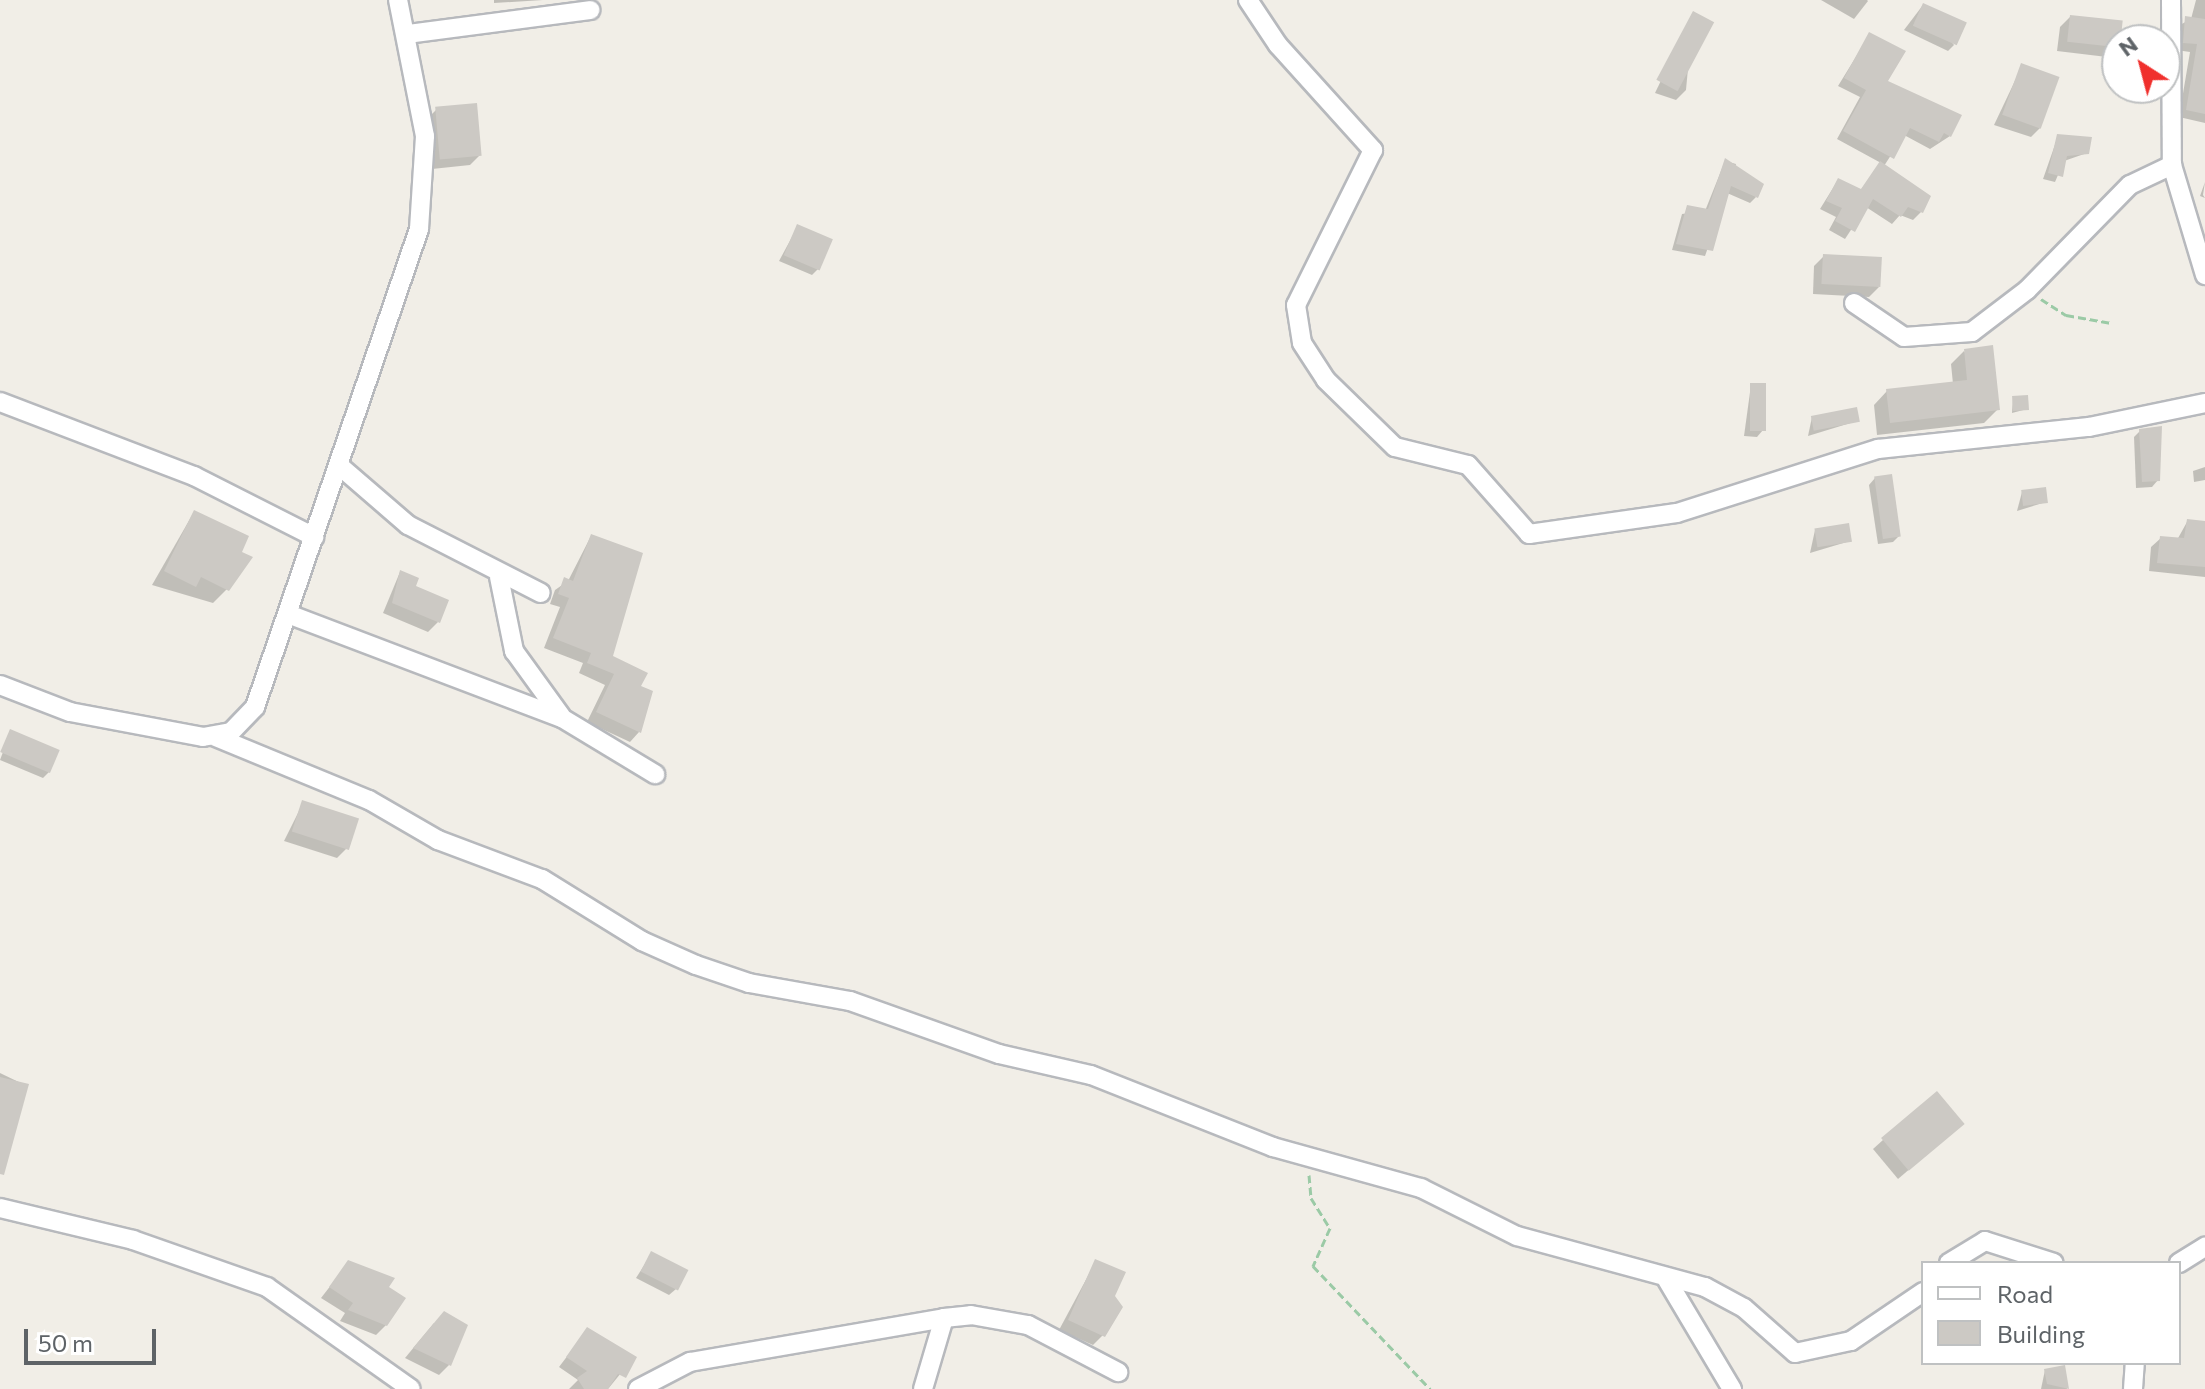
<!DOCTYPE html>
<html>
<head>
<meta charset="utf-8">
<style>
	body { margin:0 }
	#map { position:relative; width:2205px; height:1389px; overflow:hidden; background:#f1eee7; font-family:Commissioner,sans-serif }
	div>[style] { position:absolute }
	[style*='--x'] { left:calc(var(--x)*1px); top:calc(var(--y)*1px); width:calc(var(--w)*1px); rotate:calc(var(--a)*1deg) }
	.shadow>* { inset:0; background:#0003 }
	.building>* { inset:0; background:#ccc9c4; transform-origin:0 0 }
	.path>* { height:3px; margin-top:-1.5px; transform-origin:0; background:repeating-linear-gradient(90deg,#9bcaa6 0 8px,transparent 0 12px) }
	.roads { filter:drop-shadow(2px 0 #b7b9bd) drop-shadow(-2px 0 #b7b9bd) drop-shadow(0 2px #b7b9bd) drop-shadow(0 -2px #b7b9bd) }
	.minor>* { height:18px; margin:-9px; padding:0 9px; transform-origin:9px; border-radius:9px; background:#fff }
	span { translate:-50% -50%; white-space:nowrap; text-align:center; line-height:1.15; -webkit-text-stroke:6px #fff; paint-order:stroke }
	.legend { position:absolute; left:1921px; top:1261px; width:260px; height:104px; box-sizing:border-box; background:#fff; border:2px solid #bfc1c2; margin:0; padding:10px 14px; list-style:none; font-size:24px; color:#5e6367 }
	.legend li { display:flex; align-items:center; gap:16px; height:40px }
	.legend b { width:40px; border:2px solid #bfc1c2 }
	.north { position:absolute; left:2101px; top:24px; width:80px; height:80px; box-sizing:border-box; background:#fff; border:2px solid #bfc1c2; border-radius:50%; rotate:324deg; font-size:22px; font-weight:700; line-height:32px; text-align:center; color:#5e6367 }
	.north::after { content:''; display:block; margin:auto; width:28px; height:36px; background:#f0302d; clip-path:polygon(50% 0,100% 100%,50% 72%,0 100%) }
	.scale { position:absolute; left:24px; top:1329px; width:132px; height:36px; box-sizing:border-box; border:4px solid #5e6367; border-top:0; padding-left:10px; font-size:24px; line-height:28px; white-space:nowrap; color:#5e6367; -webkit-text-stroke:6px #fff; paint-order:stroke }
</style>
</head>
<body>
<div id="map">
	<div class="shadow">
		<i style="clip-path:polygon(494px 0,543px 0,494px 3px)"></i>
		<i style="clip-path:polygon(1821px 0,1867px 0,1868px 1px,1854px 19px)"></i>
		<i style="clip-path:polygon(2196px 0,2205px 0,2205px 123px,2179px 117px,2190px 52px,2176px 50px,2178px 26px,2191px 19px)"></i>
		<i style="clip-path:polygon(1923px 5px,1954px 45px,1948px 51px,1904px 30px)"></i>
		<i style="clip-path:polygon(1693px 14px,1686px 90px,1676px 100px,1655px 93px)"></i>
		<i style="clip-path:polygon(2070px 17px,2117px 47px,2107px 57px,2057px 51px,2060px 27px)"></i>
		<i style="clip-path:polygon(1870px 34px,1885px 82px,1950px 136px,1930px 149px,1904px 135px,1884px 166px,1921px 212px,1913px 220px,1900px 215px,1892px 224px,1866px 207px,1845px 239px,1829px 230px,1836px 217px,1820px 209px,1838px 180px,1860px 191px,1881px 163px,1837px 139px,1860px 97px,1838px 86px)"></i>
		<i style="clip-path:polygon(2022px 66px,2041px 127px,2031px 137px,1994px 125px)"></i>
		<i style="clip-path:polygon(436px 110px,480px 155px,470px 165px,432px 169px,426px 120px)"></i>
		<i style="clip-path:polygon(2058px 136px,2087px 153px,2064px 161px,2055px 182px,2043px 179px)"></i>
		<i style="clip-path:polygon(1725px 161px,1736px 164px,1733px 173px,1756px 197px,1750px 203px,1727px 193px,1705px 256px,1672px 250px,1682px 214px,1705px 211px)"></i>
		<i style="clip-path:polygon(2205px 182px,2203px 195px,2205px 198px,2200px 196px)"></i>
		<i style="clip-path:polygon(798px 226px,818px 269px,812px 275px,779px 261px)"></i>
		<i style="clip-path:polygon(1824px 256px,1879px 287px,1869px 297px,1813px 294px,1814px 266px)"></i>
		<i style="clip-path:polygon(1964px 351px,1998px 409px,1984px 423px,1877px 435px,1874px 405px,1887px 391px,1953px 384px,1951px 364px)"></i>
		<i style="clip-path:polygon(1751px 385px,1763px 430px,1757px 437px,1744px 436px)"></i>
		<i style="clip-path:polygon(2013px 398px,2027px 409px,2012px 413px)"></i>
		<i style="clip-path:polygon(1812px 417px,1857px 421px,1808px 436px)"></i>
		<i style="clip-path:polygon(2140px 431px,2158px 480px,2152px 487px,2136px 488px,2134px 437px)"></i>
		<i style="clip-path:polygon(2205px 467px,2205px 480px,2194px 482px,2193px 471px)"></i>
		<i style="clip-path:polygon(1875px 478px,1899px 536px,1893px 542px,1878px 544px,1869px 485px)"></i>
		<i style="clip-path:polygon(2022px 492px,2046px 502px,2017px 511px)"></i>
		<i style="clip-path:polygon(194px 512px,239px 552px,227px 589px,213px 603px,152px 585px)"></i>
		<i style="clip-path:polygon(2187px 522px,2205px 523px,2205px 577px,2149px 571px,2151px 547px,2161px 538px,2177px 540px)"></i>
		<i style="clip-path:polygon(1815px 530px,1850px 541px,1810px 553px)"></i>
		<i style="clip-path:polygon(591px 536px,610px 657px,639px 687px,639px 732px,630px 742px,587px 722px,605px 685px,579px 673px,583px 663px,544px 648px,560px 607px,550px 604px,555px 590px,568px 581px)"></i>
		<i style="clip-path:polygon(400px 572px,438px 622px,428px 632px,383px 613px)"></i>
		<i style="clip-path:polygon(11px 731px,49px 772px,43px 778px,0 760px)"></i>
		<i style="clip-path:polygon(303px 803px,347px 848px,337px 858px,284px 841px)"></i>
		<i style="clip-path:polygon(0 1073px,27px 1086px,0 1159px)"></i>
		<i style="clip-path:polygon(1952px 1133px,1898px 1179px,1873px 1149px,1883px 1140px)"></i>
		<i style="clip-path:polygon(652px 1253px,676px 1289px,669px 1295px,636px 1278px)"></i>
		<i style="clip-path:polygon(1096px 1261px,1112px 1296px,1103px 1335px,1093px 1345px,1059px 1330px)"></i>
		<i style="clip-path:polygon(349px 1262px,386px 1287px,386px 1325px,376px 1335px,340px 1321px,345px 1313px,321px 1298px)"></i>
		<i style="clip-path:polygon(434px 1323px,449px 1365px,439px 1375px,405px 1358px)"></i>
		<i style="clip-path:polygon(587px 1330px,634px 1357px,608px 1389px,569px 1389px,578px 1380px,559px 1367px)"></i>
		<i style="clip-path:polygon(2064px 1367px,2067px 1389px,2041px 1389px,2045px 1370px)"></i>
	</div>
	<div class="building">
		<i style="left:1923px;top:3px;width:48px;height:25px;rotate:24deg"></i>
		<i style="left:1693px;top:11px;width:24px;height:78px;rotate:28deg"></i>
		<i style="left:2070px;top:15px;width:53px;height:27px;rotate:6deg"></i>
		<i style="clip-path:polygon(2185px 16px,2205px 19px,2205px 114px,2186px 110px,2197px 44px,2183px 43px)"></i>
		<i style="clip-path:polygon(1869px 32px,1906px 51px,1888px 81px,1962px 115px,1951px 137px,1944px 133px,1939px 142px,1910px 128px,1894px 159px,1843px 131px,1866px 90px,1844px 78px)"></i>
		<i style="left:2021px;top:63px;width:41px;height:55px;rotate:20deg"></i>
		<i style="left:477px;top:103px;width:53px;height:42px;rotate:85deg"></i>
		<i style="clip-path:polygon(2057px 134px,2092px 137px,2089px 154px,2067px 156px,2063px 177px,2048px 173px)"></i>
		<i style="clip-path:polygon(1725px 158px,1764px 184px,1758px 198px,1731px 186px,1713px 251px,1676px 244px,1687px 205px,1708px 209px)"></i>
		<i style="clip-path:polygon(1880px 161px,1931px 196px,1923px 213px,1908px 207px,1901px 217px,1873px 199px,1855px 232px,1835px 221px,1842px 208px,1826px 201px,1838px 178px,1861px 189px)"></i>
		<i style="left:797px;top:224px;width:39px;height:34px;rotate:23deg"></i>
		<i style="left:1823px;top:254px;width:59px;height:30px;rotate:3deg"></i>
		<i style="clip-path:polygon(1993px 345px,2000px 410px,1890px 423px,1886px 389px,1967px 380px,1964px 349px)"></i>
		<i style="left:1750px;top:383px;width:16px;height:48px"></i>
		<i style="left:2028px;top:395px;width:15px;height:16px;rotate:86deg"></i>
		<i style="left:1857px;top:407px;width:15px;height:47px;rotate:79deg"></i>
		<i style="clip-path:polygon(2162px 426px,2160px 481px,2142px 482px,2139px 429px)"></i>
		<i style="left:1892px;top:474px;width:63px;height:18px;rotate:82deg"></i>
		<i style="left:2046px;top:487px;width:16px;height:25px;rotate:83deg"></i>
		<i style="clip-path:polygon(194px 510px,249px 536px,242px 552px,253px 557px,229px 591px,201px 577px,196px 587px,164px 571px)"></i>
		<i style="clip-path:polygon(2187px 519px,2205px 521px,2205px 567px,2157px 563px,2160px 536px,2184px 538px)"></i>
		<i style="left:1849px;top:523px;width:19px;height:35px;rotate:81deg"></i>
		<i style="clip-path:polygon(591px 534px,643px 553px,613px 656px,648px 673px,641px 686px,653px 691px,641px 733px,596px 712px,614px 674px,587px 663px,591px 653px,553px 638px,569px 598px,558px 594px,564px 577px,573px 581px)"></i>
		<i style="clip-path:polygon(400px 570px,419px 578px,416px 586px,449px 600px,440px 623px,392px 603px)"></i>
		<i style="left:10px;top:729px;width:54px;height:25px;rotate:23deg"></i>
		<i style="left:302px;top:800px;width:60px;height:33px;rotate:18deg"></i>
		<i style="clip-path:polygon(0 1077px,29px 1084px,4px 1175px,0 1174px)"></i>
		<i style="left:1937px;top:1091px;width:43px;height:73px;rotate:50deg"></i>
		<i style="left:651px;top:1251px;width:42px;height:23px;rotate:27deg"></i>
		<i style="clip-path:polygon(1095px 1259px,1126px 1272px,1115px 1296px,1123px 1307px,1105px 1337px,1068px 1320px)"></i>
		<i style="clip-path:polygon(348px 1260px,395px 1278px,389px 1287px,406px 1298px,387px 1326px,348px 1310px,353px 1303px,329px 1287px)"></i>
		<i style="clip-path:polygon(444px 1311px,468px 1325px,451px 1366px,413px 1348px)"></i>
		<i style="clip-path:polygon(587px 1327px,637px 1357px,626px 1378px,618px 1374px,608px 1389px,584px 1389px,577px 1378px,587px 1371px,566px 1357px)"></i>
		<i style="clip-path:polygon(2065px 1365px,2069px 1389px,2047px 1384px,2044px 1369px)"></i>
	</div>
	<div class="path">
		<i style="--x:2041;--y:299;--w:30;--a:33"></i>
		<i style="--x:2066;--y:315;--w:46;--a:10.1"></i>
		<i style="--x:1309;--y:1175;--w:23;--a:85"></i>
		<i style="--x:1311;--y:1198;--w:36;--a:58"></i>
		<i style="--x:1330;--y:1228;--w:42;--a:114.1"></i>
		<i style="--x:1313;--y:1266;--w:170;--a:46.4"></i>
	</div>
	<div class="roads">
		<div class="minor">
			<i style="--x:1248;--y:0;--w:54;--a:56.3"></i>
			<i style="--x:1278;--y:45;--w:142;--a:47.9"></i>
			<i style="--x:1373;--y:150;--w:173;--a:116.4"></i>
			<i style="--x:1296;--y:305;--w:38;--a:81"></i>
			<i style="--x:1302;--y:343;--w:44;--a:57"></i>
			<i style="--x:1326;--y:380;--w:96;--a:44.2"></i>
			<i style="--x:1395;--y:447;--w:75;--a:13.9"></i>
			<i style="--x:1468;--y:465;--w:92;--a:48.5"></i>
			<i style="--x:1529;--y:534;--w:149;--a:-8.1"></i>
			<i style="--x:1677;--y:513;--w:211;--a:-17.7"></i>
			<i style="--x:1878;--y:449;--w:212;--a:-6"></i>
			<i style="--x:2089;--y:427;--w:118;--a:-11.7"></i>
			<i style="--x:2171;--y:0;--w:165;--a:89.7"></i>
			<i style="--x:408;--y:34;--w:184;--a:-7.5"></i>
			<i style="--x:1854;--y:303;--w:60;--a:34.2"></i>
			<i style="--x:1904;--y:337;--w:68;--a:-4.2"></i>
			<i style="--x:1972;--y:332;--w:69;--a:-37.4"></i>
			<i style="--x:2027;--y:290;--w:147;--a:-45.6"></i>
			<i style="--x:2130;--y:185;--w:47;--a:-25.5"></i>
			<i style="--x:2172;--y:165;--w:115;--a:73.3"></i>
			<i style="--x:0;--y:402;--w:208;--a:20.9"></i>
			<i style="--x:194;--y:476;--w:135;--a:26.9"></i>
			<i style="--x:342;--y:468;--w:87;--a:40.8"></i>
			<i style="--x:408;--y:525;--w:149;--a:27.1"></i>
			<i style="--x:499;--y:577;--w:76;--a:78.5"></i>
			<i style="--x:514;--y:651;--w:80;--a:54.1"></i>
			<i style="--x:288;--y:614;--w:293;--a:20.8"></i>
			<i style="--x:562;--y:718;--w:109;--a:31.1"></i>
			<i style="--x:0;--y:685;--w:75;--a:21.1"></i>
			<i style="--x:70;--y:712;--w:135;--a:10.6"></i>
			<i style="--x:203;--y:737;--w:28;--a:-10"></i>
			<i style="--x:231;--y:732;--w:35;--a:-46"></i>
			<i style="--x:255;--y:707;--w:505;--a:-71.06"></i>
			<i style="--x:419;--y:229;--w:93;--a:-86.3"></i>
			<i style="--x:425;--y:136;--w:139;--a:-101.2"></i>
			<i style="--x:216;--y:737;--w:165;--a:22.4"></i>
			<i style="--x:369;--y:800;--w:80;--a:30.1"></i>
			<i style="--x:438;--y:840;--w:111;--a:20.6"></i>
			<i style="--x:542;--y:879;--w:118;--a:31.8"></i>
			<i style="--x:642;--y:941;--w:59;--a:24"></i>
			<i style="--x:696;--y:965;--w:56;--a:18.8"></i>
			<i style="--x:749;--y:983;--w:103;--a:10.1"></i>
			<i style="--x:850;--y:1001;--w:158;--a:19.6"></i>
			<i style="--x:999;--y:1054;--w:94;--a:12.9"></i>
			<i style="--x:1091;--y:1075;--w:196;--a:21.6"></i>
			<i style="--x:1273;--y:1147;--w:154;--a:15.5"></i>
			<i style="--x:1421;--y:1188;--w:107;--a:26.6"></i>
			<i style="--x:1517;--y:1236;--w:195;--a:15.2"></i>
			<i style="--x:1705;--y:1287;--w:44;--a:28.3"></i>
			<i style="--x:1744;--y:1308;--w:68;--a:41.4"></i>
			<i style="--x:1795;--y:1353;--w:57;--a:-12.1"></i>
			<i style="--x:1851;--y:1341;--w:87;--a:-34.2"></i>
			<i style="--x:0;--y:1208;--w:137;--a:13.5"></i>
			<i style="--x:133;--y:1240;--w:142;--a:19.3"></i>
			<i style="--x:267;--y:1287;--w:176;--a:35.3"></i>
			<i style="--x:1949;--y:1263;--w:42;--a:-31.4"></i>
			<i style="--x:1985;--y:1241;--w:72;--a:17.7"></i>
			<i style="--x:2179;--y:1263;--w:31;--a:-32"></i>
			<i style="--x:1667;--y:1280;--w:127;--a:59.2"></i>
			<i style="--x:638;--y:1389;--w:59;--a:-27.4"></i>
			<i style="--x:690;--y:1362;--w:258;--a:-9.8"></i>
			<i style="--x:923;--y:1389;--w:74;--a:-73.5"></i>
			<i style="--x:944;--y:1318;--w:27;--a:-6"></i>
			<i style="--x:971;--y:1315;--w:58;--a:10"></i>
			<i style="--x:1028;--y:1325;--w:102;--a:27.6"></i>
			<i style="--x:2133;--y:1389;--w:26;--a:-86"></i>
		</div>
	</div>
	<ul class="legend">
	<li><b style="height:10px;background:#fff"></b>Road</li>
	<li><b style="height:22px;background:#ccc9c4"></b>Building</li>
	</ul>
	<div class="north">N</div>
	<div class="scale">50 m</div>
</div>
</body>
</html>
